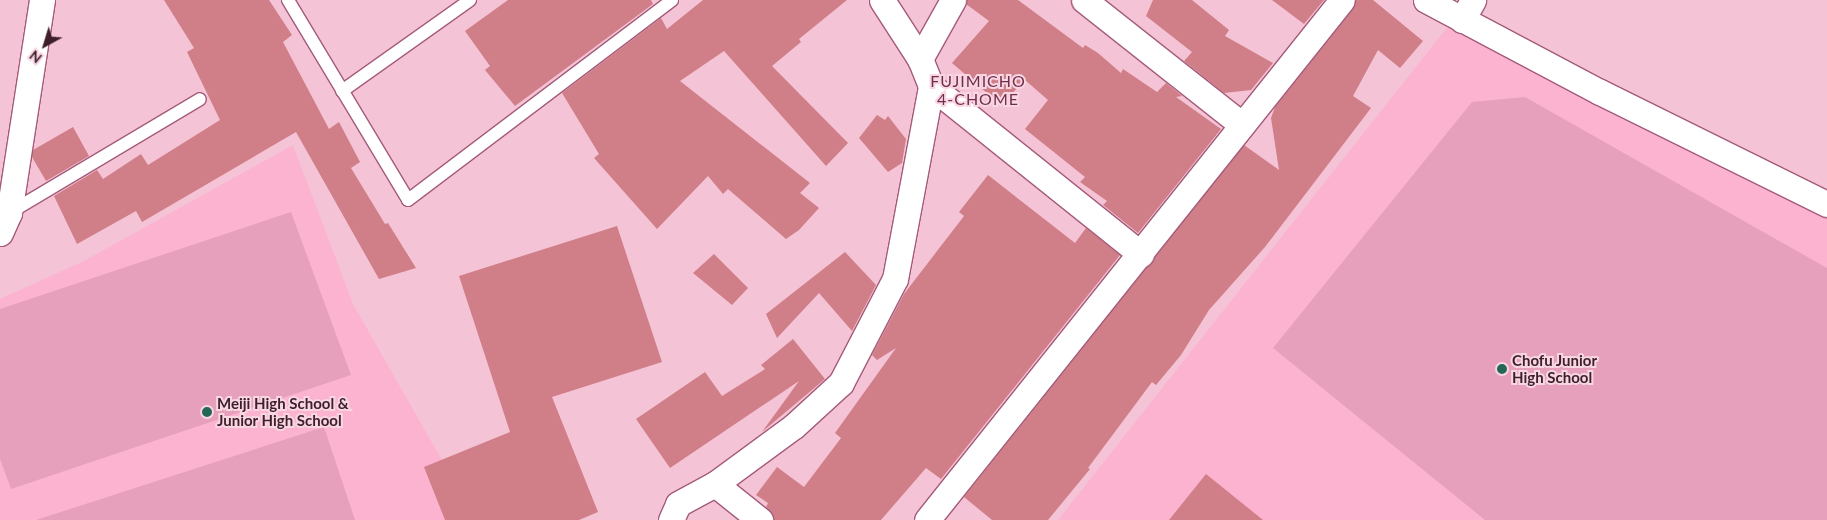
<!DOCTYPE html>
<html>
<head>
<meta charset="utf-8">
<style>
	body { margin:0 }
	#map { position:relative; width:1827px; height:520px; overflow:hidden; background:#f5c3d6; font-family:Lato,sans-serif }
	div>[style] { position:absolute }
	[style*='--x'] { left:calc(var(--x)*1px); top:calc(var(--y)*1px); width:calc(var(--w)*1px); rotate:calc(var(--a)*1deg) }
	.built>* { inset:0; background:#fbb3d0 }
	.green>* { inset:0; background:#e6a0bc }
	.building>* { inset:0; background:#d07e87 }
	.roads { filter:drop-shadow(1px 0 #a45a7a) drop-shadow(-1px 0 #a45a7a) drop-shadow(0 1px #a45a7a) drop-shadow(0 -1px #a45a7a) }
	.lane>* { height:12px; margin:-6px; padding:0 6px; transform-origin:6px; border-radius:6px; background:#fff }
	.street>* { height:25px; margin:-12.5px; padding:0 12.5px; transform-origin:12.5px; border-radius:12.5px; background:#fff }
	.dots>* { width:14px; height:14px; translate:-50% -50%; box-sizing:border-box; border:2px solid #f8d6e2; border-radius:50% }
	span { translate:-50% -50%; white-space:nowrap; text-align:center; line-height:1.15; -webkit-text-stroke:4px #f8d6e2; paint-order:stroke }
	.poi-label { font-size:15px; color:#3e1f2c; font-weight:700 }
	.left { translate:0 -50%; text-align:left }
	.neighbourhood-label { font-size:16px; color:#722d4d; letter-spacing:1px }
	.north { position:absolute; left:20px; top:20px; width:50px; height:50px; -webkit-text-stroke:4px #f8d6e2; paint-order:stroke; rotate:219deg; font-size:14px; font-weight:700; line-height:20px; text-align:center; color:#3e1f2c }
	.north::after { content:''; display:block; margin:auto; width:18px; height:22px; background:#3e1f2c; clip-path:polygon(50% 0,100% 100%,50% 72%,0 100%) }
</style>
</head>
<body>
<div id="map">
	<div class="built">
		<i style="clip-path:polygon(1449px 25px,1608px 112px,1827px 217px,1827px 520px,1058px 520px)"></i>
		<i style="clip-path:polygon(293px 145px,353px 304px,476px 520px,0 520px,0 299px,84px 261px)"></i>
	</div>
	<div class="green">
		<i style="clip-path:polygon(1525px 97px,1827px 268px,1827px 520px,1485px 520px,1273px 348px,1472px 102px)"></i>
		<i style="clip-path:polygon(291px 212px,351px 375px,11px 489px,0 459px,0 309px)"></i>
		<i style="clip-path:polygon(324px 427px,355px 520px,36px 520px)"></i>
	</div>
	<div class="building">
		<i style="clip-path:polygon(164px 0,269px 0,292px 35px,283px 42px,329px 129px,339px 122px,360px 162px,351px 168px,385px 224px,388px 223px,416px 268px,379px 279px,296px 132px,142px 222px,136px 211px,77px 244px,54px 196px,97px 170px,103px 179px,141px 154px,148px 165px,220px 120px,187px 52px,194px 48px)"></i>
		<i style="clip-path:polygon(508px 0,651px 0,653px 4px,515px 106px,485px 70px,490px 66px,465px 31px)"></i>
		<i style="clip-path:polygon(703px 0,847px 0,799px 39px,801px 42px,772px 66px,848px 143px,826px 166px,724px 51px,680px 81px,810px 183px,800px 193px,819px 208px,799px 230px,786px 239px,728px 189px,723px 194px,708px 176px,657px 229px,594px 158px,599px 154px,562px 93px,661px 18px,667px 29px)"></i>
		<i style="clip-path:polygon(967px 0,1018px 0,1083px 48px,1085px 45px,1098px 53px,1121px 73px,1123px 69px,1157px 92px,1166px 83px,1182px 96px,1176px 97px,1221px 129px,1138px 233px,1103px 205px,1107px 201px,1080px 182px,1085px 177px,1025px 129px,1048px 100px,1025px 80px,1001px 105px,952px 63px,989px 21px,966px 4px)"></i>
		<i style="clip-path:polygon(1153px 0,1192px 0,1229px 30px,1225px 36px,1273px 63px,1251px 90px,1224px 93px,1184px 61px,1192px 52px,1146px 16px)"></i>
		<i style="clip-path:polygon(1272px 0,1324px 0,1304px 24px)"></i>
		<i style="clip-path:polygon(1356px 0,1373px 0,1423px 41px,1400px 68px,1378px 50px,1353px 96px,1371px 108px,1265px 247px,1209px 310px,1181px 355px,1156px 385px,1152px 382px,1088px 468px,1090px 469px,1048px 520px,992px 520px,964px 497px,1244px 145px,1279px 170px,1271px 118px,1275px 107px,1353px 9px)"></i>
		<i style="clip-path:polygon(877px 115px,885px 120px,888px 116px,906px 139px,902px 163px,888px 172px,859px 138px)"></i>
		<i style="clip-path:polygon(73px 127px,89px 156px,46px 181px,32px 157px,33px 150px)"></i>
		<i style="clip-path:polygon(988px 175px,1075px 243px,1086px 228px,1120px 255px,941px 479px,926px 468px,881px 520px,774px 520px,766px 507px,768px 503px,756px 495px,777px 467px,804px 487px,841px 438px,835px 433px,896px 348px,877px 360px,872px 355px,904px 294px,964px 216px,959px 212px)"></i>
		<i style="clip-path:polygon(617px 226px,662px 362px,552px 397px,598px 512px,579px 520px,445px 520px,424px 467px,510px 432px,459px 276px)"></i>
		<i style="clip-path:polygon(845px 252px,876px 285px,852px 331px,819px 293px,777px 338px,766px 314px)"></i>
		<i style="clip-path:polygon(714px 254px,748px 288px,732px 305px,693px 273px)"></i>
		<i style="clip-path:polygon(793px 339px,825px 379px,762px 432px,799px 381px,670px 468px,636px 419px,705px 372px,722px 396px,765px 369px,761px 365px)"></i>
		<i style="clip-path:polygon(1206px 474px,1263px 520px,1169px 520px)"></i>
	</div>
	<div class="roads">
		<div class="lane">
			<i style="--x:288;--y:0;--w:233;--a:59"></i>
			<i style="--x:408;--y:200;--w:331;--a:-37.1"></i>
			<i style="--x:342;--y:91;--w:157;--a:-35.4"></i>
			<i style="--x:9;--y:213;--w:222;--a:-30.8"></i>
		</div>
		<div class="street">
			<i style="--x:1084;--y:0;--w:201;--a:38.3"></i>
			<i style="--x:1426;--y:0;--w:197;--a:27.9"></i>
			<i style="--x:1600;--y:92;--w:253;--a:26.3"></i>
			<i style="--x:1462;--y:20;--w:23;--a:-61"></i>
			<i style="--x:920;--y:59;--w:68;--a:-60.8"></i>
			<i style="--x:931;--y:86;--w:269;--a:38.7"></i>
			<i style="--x:0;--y:233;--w:22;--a:-66"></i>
			<i style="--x:9;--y:213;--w:216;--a:-81.2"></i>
			<i style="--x:715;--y:484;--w:58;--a:38.7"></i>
			<i style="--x:671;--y:520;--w:17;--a:-66"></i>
			<i style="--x:678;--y:504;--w:42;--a:-28.4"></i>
			<i style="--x:715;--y:484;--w:98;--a:-36.3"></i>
			<i style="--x:794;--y:426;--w:64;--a:-42.5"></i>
			<i style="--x:841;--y:383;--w:117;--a:-62.6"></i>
			<i style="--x:895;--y:279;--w:196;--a:-79.4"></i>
			<i style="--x:931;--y:86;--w:29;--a:-112"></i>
			<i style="--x:920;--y:59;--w:70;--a:-122.8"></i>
			<i style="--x:927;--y:520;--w:665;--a:-51.41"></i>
		</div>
	</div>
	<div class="dots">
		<i style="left:1502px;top:369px;background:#256756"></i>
		<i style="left:207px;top:412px;background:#256756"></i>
	</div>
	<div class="poi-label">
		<span class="left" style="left:1512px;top:369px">Chofu Junior<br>High School</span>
		<span class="left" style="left:217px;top:412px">Meiji High School &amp;<br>Junior High School</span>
	</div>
	<div class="neighbourhood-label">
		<span style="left:978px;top:90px">FUJIMICHO<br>4-CHOME</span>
	</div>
	<div class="north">N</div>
</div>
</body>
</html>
